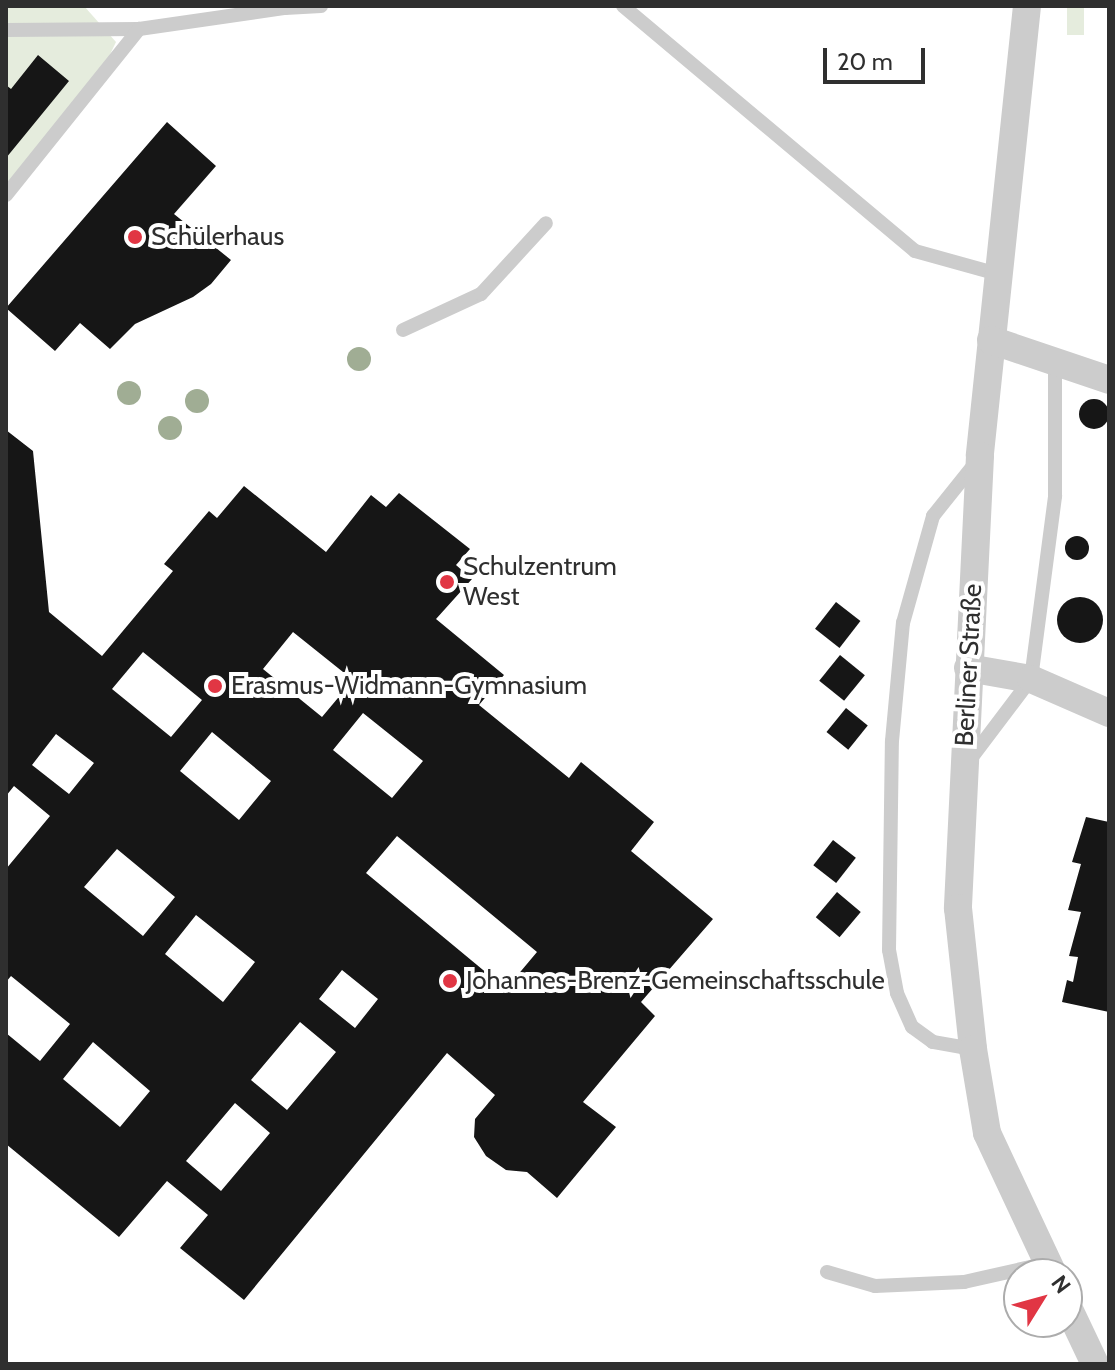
<!DOCTYPE html>
<html>
<head>
<meta charset="utf-8">
<style>
	body { margin:0 }
	#map { position:relative; width:1115px; height:1370px; overflow:hidden; background:#fff; font-family:Cabin,sans-serif }
	div>[style] { position:absolute }
	[style*='--x'] { left:calc(var(--x)*1px); top:calc(var(--y)*1px); width:calc(var(--w)*1px); rotate:calc(var(--a)*1deg) }
	.green>* { inset:0; background:#e5ecdd; transform-origin:0 0 }
	.building>* { inset:0; background:#161616; transform-origin:0 0 }
	.round { border-radius:50% }
	.lane>* { height:14px; margin:-7px; padding:0 7px; transform-origin:7px; border-radius:7px; background:#ccc }
	.street>* { height:28px; margin:-14px; padding:0 14px; transform-origin:14px; border-radius:14px; background:#ccc }
	.trees>* { width:24px; height:24px; margin:-12px; border-radius:50%; background:#a0ad94 }
	.dots>* { width:22px; height:22px; translate:-50% -50%; box-sizing:border-box; border:4px solid #fff; border-radius:50% }
	span { translate:-50% -50%; white-space:nowrap; text-align:center; line-height:1.15; -webkit-text-stroke:8px #fff; paint-order:stroke }
	.poi-label { font-size:26px; color:#2f2f2f }
	.left { translate:0 -50%; text-align:left }
	.street-label { font-size:26px; color:#2f2f2f }
	.frame { position:absolute; inset:0; border:8px solid #2f2f2f; pointer-events:none }
	.north { position:absolute; left:1003px; top:1258px; width:80px; height:80px; box-sizing:border-box; background:#fff; border:2px solid #acacac; border-radius:50%; rotate:53deg; font-size:22px; font-weight:700; line-height:32px; text-align:center; color:#2f2f2f }
	.north::after { content:''; display:block; margin:auto; width:28px; height:36px; background:#e13644; clip-path:polygon(50% 0,100% 100%,50% 72%,0 100%) }
	.scale { position:absolute; left:823px; top:48px; width:102px; height:36px; box-sizing:border-box; border:4px solid #2f2f2f; border-top:0; padding-left:10px; font-size:24px; line-height:28px; white-space:nowrap; color:#2f2f2f; -webkit-text-stroke:6px #fff; paint-order:stroke }
</style>
</head>
<body>
<div id="map">
	<div class="green">
		<i style="clip-path:polygon(6px 6px,84px 6px,116px 42px,102px 71px,6px 187px)"></i>
		<i style="left:1067px;top:6px;width:17px;height:29px"></i>
	</div>
	<div class="building">
		<i style="clip-path:polygon(38px 55px,69px 81px,6px 158px,6px 85px,11px 89px)"></i>
		<i style="clip-path:polygon(167px 122px,216px 166px,174px 214px,231px 260px,211px 284px,193px 297px,135px 324px,110px 349px,80px 323px,55px 351px,6px 308px)"></i>
		<i class="round" style="left:1079px;top:399px;width:30px;height:30px"></i>
		<i style="clip-path:polygon(evenodd,6px 430px,33px 451px,49px 612px,102px 656px,173px 571px,164px 564px,209px 511px,217px 518px,244px 486px,326px 552px,371px 495px,386px 507px,399px 493px,470px 549px,456px 565px,472px 579px,436px 619px,504px 675px,479px 705px,569px 778px,581px 762px,654px 822px,631px 851px,713px 919px,641px 1002px,655px 1016px,583px 1102px,616px 1127px,557px 1198px,527px 1172px,506px 1170px,486px 1156px,474px 1137px,475px 1119px,495px 1095px,447px 1053px,244px 1300px,180px 1248px,208px 1215px,167px 1181px,119px 1237px,6px 1144px,6px 1033px,40px 1061px,70px 1024px,11px 976px,6px 982px,6px 869px,50px 816px,14px 786px,6px 796px,6px 430px,293px 632px,353px 680px,322px 717px,263px 669px,293px 632px,6px 430px,143px 652px,202px 700px,171px 737px,112px 689px,143px 652px,6px 430px,363px 713px,423px 761px,392px 798px,333px 750px,363px 713px,6px 430px,212px 732px,271px 781px,239px 820px,180px 771px,212px 732px,6px 430px,56px 734px,94px 763px,69px 794px,32px 765px,56px 734px,6px 430px,397px 836px,537px 952px,506px 989px,366px 873px,397px 836px,6px 430px,117px 849px,175px 897px,143px 936px,84px 887px,117px 849px,6px 430px,196px 915px,255px 962px,223px 1002px,165px 954px,196px 915px,6px 430px,342px 970px,378px 999px,355px 1028px,319px 999px,342px 970px,6px 430px,300px 1022px,336px 1052px,287px 1110px,251px 1080px,300px 1022px,6px 430px,93px 1042px,150px 1091px,120px 1127px,63px 1079px,93px 1042px,6px 430px,235px 1103px,270px 1133px,221px 1191px,186px 1161px,235px 1103px)"></i>
		<i class="round" style="left:1065px;top:536px;width:24px;height:24px"></i>
		<i class="round" style="left:1057px;top:597px;width:46px;height:46px"></i>
		<i style="left:836px;top:602px;width:31px;height:34px;rotate:38deg"></i>
		<i style="left:840px;top:655px;width:32px;height:33px;rotate:39deg"></i>
		<i style="left:846px;top:708px;width:28px;height:31px;rotate:39deg"></i>
		<i style="clip-path:polygon(1086px 817px,1109px 822px,1109px 1012px,1062px 1002px,1067px 980px,1073px 982px,1078px 957px,1069px 956px,1081px 912px,1068px 910px,1081px 864px,1072px 862px)"></i>
		<i style="left:833px;top:840px;width:29px;height:32px;rotate:38deg"></i>
		<i style="left:837px;top:892px;width:31px;height:33px;rotate:40deg"></i>
	</div>
	<div class="lane">
		<i style="--x:623;--y:6;--w:381;--a:40"></i>
		<i style="--x:915;--y:251;--w:86;--a:15.5"></i>
		<i style="--x:6;--y:30;--w:133;--a:-0.4"></i>
		<i style="--x:139;--y:29;--w:148;--a:-8.2"></i>
		<i style="--x:285;--y:8;--w:36;--a:-3"></i>
		<i style="--x:6;--y:195;--w:213;--a:-51.3"></i>
		<i style="--x:403;--y:330;--w:86;--a:-24.8"></i>
		<i style="--x:481;--y:294;--w:96;--a:-47.5"></i>
		<i style="--x:969;--y:761;--w:103;--a:-52.9"></i>
		<i style="--x:1031;--y:679;--w:185;--a:-82.5"></i>
		<i style="--x:1055;--y:496;--w:136;--a:-90"></i>
		<i style="--x:973;--y:1049;--w:41;--a:-170.1"></i>
		<i style="--x:933;--y:1042;--w:26;--a:-144"></i>
		<i style="--x:912;--y:1027;--w:37;--a:-114"></i>
		<i style="--x:897;--y:993;--w:44;--a:-100.5"></i>
		<i style="--x:889;--y:950;--w:209;--a:-89.2"></i>
		<i style="--x:892;--y:741;--w:119;--a:-84.7"></i>
		<i style="--x:903;--y:623;--w:111;--a:-74.3"></i>
		<i style="--x:933;--y:516;--w:70;--a:-51.3"></i>
		<i style="--x:827;--y:1272;--w:50;--a:16.3"></i>
		<i style="--x:875;--y:1286;--w:89;--a:-2.6"></i>
		<i style="--x:964;--y:1282;--w:86;--a:-12.7"></i>
	</div>
	<div class="street">
		<i style="--x:1027;--y:6;--w:452;--a:96"></i>
		<i style="--x:980;--y:456;--w:453;--a:92.8"></i>
		<i style="--x:958;--y:908;--w:142;--a:83.9"></i>
		<i style="--x:973;--y:1049;--w:85;--a:80.5"></i>
		<i style="--x:987;--y:1133;--w:156;--a:64.9"></i>
		<i style="--x:991;--y:340;--w:125;--a:18.7"></i>
		<i style="--x:968;--y:668;--w:64;--a:9.9"></i>
		<i style="--x:1031;--y:679;--w:85;--a:23.6"></i>
		<i style="--x:1067;--y:1305;--w:65;--a:64.6"></i>
	</div>
	<div class="trees">
		<i style="left:359px;top:359px"></i>
		<i style="left:129px;top:393px"></i>
		<i style="left:197px;top:401px"></i>
		<i style="left:170px;top:428px"></i>
	</div>
	<div class="dots">
		<i style="left:135px;top:237px;background:#e13644"></i>
		<i style="left:447px;top:582px;background:#e13644"></i>
		<i style="left:215px;top:686px;background:#e13644"></i>
		<i style="left:450px;top:981px;background:#e13644"></i>
	</div>
	<div class="poi-label">
		<span class="left" style="left:151px;top:237px">Schülerhaus</span>
		<span class="left" style="left:463px;top:582px">Schulzentrum<br>West</span>
		<span class="left" style="left:231px;top:686px">Erasmus-Widmann-Gymnasium</span>
		<span class="left" style="left:466px;top:981px">Johannes-Brenz-Gemeinschaftsschule</span>
	</div>
	<div class="street-label">
		<span style="left:969px;top:665px;rotate:-87deg">Berliner Straße</span>
	</div>
	<div class="frame"></div>
	<div class="north">N</div>
	<div class="scale">20 m</div>
</div>
</body>
</html>
